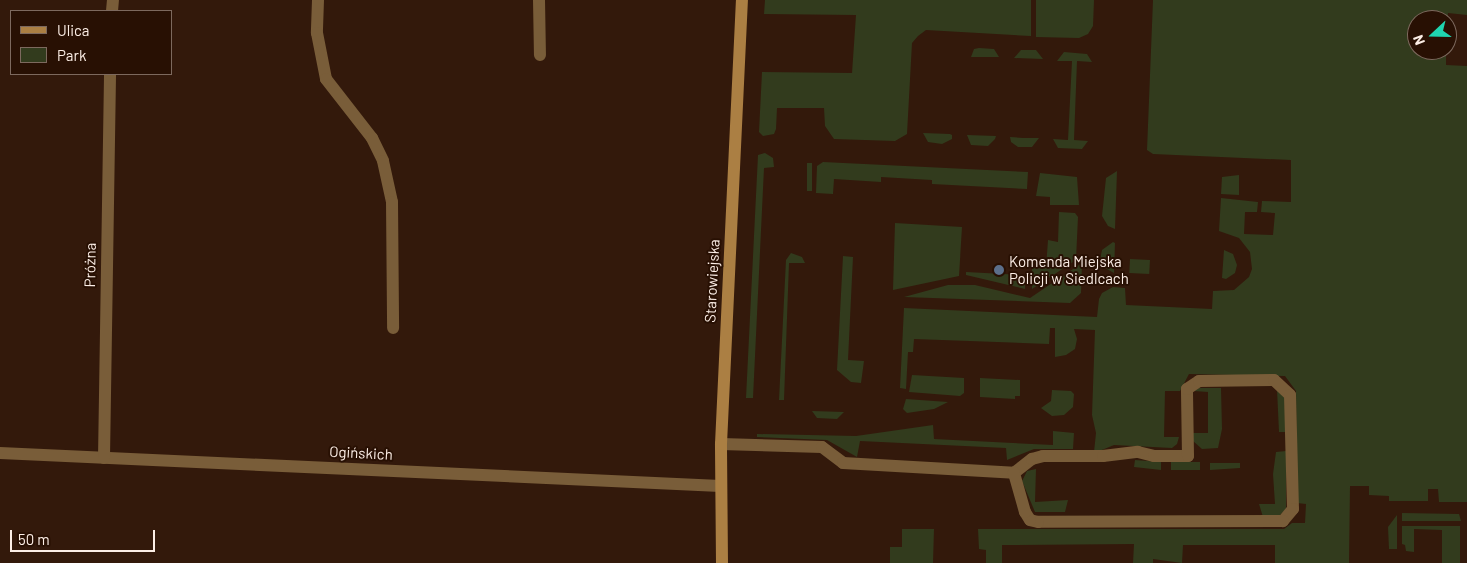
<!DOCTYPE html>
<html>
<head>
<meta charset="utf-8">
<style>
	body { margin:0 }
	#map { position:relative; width:1467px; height:563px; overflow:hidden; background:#33190b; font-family:Barlow,sans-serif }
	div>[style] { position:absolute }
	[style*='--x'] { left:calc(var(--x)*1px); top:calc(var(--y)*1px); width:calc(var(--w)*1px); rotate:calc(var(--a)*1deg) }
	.green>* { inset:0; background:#323b1d; transform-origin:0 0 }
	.minor>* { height:12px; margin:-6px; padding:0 6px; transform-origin:6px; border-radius:6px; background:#795d39 }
	.secondary>* { height:12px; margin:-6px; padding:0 6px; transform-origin:6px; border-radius:6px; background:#ab7f43 }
	.dots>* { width:14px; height:14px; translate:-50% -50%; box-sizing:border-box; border:2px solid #281003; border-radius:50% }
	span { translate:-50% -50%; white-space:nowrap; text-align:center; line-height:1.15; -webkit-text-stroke:4px #281003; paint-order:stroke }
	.poi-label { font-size:15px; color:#fceee6 }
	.left { translate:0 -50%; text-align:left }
	.street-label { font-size:15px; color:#fceee6 }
	.legend { position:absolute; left:10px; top:10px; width:162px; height:65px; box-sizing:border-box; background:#281003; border:1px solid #7d695e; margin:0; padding:6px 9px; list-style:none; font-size:15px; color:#fceee6 }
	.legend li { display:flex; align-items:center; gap:10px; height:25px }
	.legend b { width:25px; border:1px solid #7d695e }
	.north { position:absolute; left:1407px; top:10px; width:50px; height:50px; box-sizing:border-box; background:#281003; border:1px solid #7d695e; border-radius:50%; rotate:249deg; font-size:14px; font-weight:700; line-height:20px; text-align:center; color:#fceee6 }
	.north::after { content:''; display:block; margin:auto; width:18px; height:22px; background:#1fd5b0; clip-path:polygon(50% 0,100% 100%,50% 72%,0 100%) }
	.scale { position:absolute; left:10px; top:530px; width:145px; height:22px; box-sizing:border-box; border:2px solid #fceee6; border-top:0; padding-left:6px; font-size:15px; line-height:18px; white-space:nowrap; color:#fceee6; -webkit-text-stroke:4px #281003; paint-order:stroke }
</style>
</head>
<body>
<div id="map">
	<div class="green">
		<i style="clip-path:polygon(765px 0,1031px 0,1031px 36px,926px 30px,918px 36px,912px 43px,907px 134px,895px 141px,834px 139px,825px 126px,824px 108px,777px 108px,776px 129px,774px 134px,763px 136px,759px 132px,762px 72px,852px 73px,856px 15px,764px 14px)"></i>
		<i style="clip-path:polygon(1036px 0,1094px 0,1093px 26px,1088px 34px,1079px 38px,1036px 37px)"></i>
		<i style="clip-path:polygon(1153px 0,1467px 0,1467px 15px,1448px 13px,1447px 23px,1447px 20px,1417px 20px,1417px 50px,1446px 50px,1446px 65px,1467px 66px,1467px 502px,1439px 502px,1438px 489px,1428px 489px,1428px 501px,1389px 501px,1389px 496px,1369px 495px,1369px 486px,1350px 486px,1349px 563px,1275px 563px,1275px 545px,1183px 545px,1182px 563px,1153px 559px,1153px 563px,1133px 563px,1134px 544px,1002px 545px,1002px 563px,986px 563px,986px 550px,979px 549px,978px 529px,1284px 529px,1292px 523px,1305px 523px,1306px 504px,1297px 503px,1296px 391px,1285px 376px,1189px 374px,1180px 391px,1165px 391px,1164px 437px,1179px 437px,1177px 444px,1172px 448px,1114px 445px,1097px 452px,1094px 452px,1096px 433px,1092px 415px,1095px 330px,1074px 329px,1077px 339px,1075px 349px,1066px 355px,1055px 357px,1055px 328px,1050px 328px,1049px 344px,914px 339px,913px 352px,908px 352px,906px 389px,900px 388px,904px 308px,1097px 317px,1099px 299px,1102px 293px,1113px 287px,1125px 288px,1126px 305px,1212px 309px,1213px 291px,1234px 290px,1249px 277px,1252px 269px,1250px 252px,1239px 238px,1219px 231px,1221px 198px,1258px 202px,1257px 212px,1245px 212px,1244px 234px,1273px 235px,1275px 213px,1261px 212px,1262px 201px,1291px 202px,1291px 160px,1153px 154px,1147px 150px)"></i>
		<i style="clip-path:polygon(979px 48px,994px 49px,999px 57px,971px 57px,974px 49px)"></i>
		<i style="clip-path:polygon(1021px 50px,1036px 50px,1043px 59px,1014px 58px)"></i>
		<i style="clip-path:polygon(1064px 52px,1087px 54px,1092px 62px,1077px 61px,1074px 140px,1088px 141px,1082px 149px,1058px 148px,1053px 139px,1068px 140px,1072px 61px,1057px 61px)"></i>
		<i style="clip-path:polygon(923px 133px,950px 134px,952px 135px,952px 139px,942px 144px,928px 142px)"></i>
		<i style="clip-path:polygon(967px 135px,996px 136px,995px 139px,988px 146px,971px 145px)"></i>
		<i style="clip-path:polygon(1010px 137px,1023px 138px,1039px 138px,1032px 147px,1018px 147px,1011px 142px)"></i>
		<i style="clip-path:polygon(765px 153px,773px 158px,774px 167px,764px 168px,753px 398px,746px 398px,758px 155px)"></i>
		<i style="clip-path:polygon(823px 162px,1028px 172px,1027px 189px,932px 184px,932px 180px,881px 177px,881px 182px,834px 179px,833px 194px,816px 193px,817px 166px)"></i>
		<i style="left:807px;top:163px;width:5px;height:28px"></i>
		<i style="clip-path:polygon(1117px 171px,1115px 229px,1108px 226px,1102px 216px,1106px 178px)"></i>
		<i style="clip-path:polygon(1040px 173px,1077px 177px,1079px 205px,1050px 205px,1050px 197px,1036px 196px)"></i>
		<i style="clip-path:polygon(1239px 175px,1239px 195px,1221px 194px,1222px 177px)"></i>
		<i style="clip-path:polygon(1059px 212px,1075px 213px,1078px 217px,1076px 260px,1032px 289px,1032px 268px,1046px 268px,1048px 240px,1058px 242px)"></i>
		<i style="clip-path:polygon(895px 223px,962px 227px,959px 276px,893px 290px)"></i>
		<i style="clip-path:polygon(1113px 242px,1115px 243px,1114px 273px,1105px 268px,1100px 260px,1102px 250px)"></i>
		<i style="clip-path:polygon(1224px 250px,1233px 254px,1237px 265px,1235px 273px,1226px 279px,1222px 278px)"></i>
		<i style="clip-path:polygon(791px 253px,802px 257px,805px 263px,789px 263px,784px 400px,779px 400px,786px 260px)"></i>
		<i style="clip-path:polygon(843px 256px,853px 257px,848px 360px,864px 361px,861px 383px,851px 382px,837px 370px)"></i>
		<i style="left:1130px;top:259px;width:20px;height:14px;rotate:3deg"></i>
		<i style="clip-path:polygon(1082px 263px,1081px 293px,1070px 303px,904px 297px,948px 285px,975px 285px,1030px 298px)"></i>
		<i style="clip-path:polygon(966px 272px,1025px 275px,1025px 289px,966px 275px)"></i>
		<i style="clip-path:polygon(912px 375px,964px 378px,964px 393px,960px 396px,909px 392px)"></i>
		<i style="clip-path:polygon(980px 378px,1020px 380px,1020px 396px,1015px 396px,1015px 399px,980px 397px)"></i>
		<i style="clip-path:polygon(1199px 388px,1221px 388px,1222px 429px,1218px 448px,1202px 449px,1193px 441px,1193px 433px,1208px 433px,1208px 392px,1194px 391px)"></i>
		<i style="clip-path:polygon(1277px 389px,1285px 396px,1285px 432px,1279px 432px)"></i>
		<i style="clip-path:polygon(1052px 390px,1071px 391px,1074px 394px,1073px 407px,1064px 415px,1052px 416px,1041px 408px,1051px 401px)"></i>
		<i style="clip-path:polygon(906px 399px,948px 402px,934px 409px,907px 413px,903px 409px)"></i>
		<i style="clip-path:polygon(812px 411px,844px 412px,837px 419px,817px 418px)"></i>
		<i style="clip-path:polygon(933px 425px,934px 439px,1053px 445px,1053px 431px,1074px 433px,1073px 449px,1034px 449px,1007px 460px,1006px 448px,860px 441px,857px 457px,827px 440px,757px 437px,757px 434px,856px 436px)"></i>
		<i style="clip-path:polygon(1286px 451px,1286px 509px,1279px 516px,1263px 517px,1259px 504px,1275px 504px,1273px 474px,1276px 452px)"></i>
		<i style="clip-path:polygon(1135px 460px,1161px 462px,1161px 470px,1134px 467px)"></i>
		<i style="left:1200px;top:462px;width:8px;height:29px;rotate:90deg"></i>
		<i style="clip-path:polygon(1210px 463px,1240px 463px,1240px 468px,1210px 470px)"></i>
		<i style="clip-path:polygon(1036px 469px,1035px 502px,1068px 500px,1065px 512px,1035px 512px,1022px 481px,1027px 471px)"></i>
		<i style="clip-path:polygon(1402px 513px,1459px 514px,1461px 521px,1402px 521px)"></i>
		<i style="clip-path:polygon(1397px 515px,1397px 549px,1389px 549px,1388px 527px)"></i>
		<i style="clip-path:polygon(1402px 526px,1460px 526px,1460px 563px,1442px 563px,1442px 530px,1414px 529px,1414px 552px,1406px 551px,1405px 545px,1402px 544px)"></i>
		<i style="clip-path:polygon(902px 529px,934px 529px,933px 563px,890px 563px,890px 547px,902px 547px)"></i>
	</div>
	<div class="minor">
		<i style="--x:318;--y:0;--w:33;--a:92"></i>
		<i style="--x:317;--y:33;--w:47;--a:78.9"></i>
		<i style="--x:326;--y:79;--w:75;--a:52.1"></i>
		<i style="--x:372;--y:138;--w:25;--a:64"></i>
		<i style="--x:383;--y:161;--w:42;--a:77.6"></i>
		<i style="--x:392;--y:202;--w:126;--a:89.5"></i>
		<i style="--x:539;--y:0;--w:55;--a:89"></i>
		<i style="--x:112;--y:11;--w:11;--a:-85"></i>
		<i style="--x:721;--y:444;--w:101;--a:1.7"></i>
		<i style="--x:822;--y:447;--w:26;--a:37"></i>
		<i style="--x:843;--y:463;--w:171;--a:3.3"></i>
		<i style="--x:1014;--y:473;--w:23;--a:-38"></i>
		<i style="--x:1032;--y:459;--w:11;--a:-15"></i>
		<i style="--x:1043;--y:456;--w:60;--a:0"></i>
		<i style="--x:1103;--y:456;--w:35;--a:-7"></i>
		<i style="--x:1138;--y:452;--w:16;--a:14"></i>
		<i style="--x:1154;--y:456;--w:34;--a:0"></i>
		<i style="--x:1188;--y:456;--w:67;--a:-90.9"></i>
		<i style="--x:1187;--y:389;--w:14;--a:-34"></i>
		<i style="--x:1199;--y:381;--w:75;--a:-0.8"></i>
		<i style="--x:1274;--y:380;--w:22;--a:43"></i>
		<i style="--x:1290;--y:395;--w:114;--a:88.5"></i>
		<i style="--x:1293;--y:509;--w:16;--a:130"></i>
		<i style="--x:1283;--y:521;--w:245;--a:179.8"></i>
		<i style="--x:1038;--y:522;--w:8;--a:-166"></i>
		<i style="--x:1030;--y:520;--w:9;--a:-122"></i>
		<i style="--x:1025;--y:512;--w:41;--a:-105.8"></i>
		<i style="--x:0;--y:453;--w:721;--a:2.62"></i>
		<i style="--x:104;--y:458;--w:384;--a:-89.1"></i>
	</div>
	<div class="secondary">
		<i style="--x:722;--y:563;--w:119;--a:-90.5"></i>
		<i style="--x:721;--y:444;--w:444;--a:-87.3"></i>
	</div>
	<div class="dots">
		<i style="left:999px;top:270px;background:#5c6f8a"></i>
	</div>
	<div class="poi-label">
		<span class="left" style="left:1009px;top:270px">Komenda Miejska<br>Policji w Siedlcach</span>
	</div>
	<div class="street-label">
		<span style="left:90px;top:265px;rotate:-89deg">Próżna</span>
		<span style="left:712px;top:281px;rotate:-87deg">Starowiejska</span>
		<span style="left:361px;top:453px;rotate:3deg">Ogińskich</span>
	</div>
	<ul class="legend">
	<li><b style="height:6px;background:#ab7f43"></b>Ulica</li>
	<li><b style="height:14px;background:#323b1d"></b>Park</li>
	</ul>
	<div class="north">N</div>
	<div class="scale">50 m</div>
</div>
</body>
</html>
